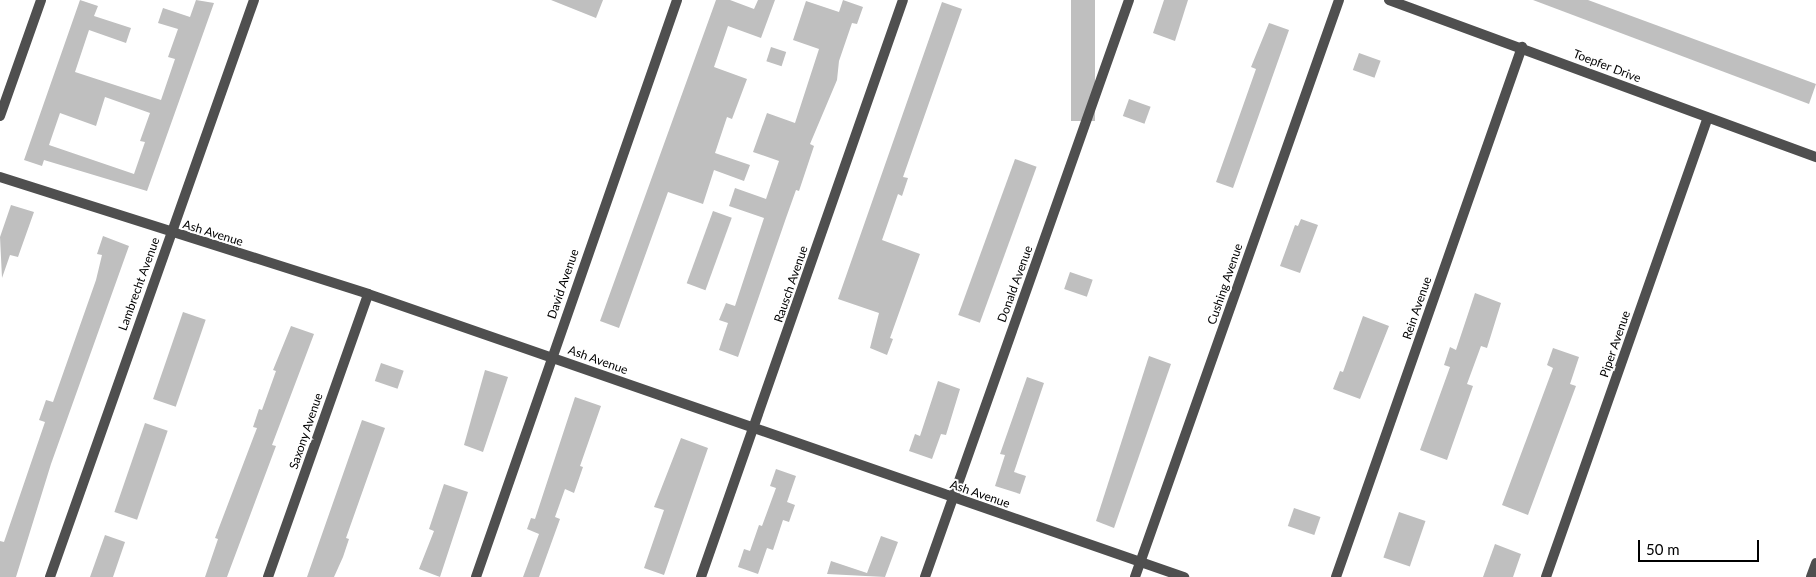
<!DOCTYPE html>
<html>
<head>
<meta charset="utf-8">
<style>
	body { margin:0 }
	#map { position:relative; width:1816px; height:577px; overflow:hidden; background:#fff; font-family:Lato,sans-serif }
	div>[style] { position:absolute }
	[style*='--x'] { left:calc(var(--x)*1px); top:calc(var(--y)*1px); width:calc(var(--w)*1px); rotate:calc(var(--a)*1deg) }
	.building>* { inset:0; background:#bfbfbf; transform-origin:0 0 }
	.minor>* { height:10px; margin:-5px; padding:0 5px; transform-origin:5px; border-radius:5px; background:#4f4f4f }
	.tertiary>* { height:10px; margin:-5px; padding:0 5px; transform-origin:5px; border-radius:5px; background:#4f4f4f }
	span { translate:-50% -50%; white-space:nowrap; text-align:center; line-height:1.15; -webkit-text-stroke:4px #fff; paint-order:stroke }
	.street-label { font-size:12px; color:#000 }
	.scale { position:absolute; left:1638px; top:540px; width:121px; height:22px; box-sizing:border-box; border:2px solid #000; border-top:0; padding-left:6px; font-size:15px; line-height:18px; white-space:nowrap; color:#000; -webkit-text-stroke:4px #fff; paint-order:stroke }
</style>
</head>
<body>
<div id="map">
	<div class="building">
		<i style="clip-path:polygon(evenodd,80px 0,98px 6px,94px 16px,131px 28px,126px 43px,89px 30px,75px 72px,161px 100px,175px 59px,168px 57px,178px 29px,158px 23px,163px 8px,190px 17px,196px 0,214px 3px,147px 191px,44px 160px,42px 166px,24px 160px,80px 0,105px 97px,150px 113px,140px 141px,145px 142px,134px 174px,49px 145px,60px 113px,96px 126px,105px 97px)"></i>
		<i style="clip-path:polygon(551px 0,603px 0,596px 18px)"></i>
		<i style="clip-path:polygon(716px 0,730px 0,754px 9px,758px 0,775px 0,761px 38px,728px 26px,714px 67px,747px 79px,732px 119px,727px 117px,715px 153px,750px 165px,744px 181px,714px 170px,703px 204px,668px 192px,619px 328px,600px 321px)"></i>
		<i style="clip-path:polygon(843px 0,863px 7px,857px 24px,852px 23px,839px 61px,837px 80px,810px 144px,814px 146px,799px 191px,796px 190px,786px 218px,738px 357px,719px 350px,728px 323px,719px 320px,726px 303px,735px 306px,764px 218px,729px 206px,735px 188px,766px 199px,779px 161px,753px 152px,767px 113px,795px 123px,819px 49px,793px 40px,806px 1px,839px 12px)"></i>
		<i style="left:1071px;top:0;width:24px;height:121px"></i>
		<i style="clip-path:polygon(1164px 0,1188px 0,1175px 41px,1153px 33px)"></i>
		<i style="clip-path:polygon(1533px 0,1588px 0,1816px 84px,1809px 104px)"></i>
		<i style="clip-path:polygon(942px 2px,962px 9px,903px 177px,908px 178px,902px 196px,898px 194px,882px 240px,920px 254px,890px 338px,893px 339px,887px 355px,870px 348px,879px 313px,838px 299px)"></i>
		<i style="clip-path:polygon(1269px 23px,1289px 30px,1233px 188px,1216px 182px,1256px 69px,1251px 67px)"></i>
		<i style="left:771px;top:47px;width:16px;height:15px;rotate:18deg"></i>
		<i style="left:1359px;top:53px;width:23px;height:18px;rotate:20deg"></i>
		<i style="left:1129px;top:99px;width:23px;height:18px;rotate:20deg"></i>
		<i style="left:1015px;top:159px;width:23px;height:166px;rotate:20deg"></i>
		<i style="clip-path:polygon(11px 205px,34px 212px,18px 257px,10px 255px,2px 278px,0 237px)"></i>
		<i style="left:713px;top:211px;width:20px;height:77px;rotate:20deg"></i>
		<i style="clip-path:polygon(1301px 219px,1318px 225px,1300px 273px,1280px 266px,1295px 225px,1298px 226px)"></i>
		<i style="clip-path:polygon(103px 236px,129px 246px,51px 464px,16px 577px,0 577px,0 541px,4px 542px,45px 422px,39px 420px,46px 400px,53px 402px,96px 280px,102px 255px,97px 254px)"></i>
		<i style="left:1070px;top:272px;width:24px;height:18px;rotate:19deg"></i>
		<i style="clip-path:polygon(1475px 293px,1501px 303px,1487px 348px,1481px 346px,1467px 384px,1473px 386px,1447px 460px,1420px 450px,1450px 367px,1444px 365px,1450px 347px,1456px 350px)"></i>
		<i style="left:183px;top:312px;width:24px;height:92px;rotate:19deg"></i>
		<i style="clip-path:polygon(1363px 316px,1389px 326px,1360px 399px,1333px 389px,1340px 371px,1343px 372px)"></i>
		<i style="clip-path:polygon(291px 326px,314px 334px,272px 445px,276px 446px,227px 577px,205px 577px,218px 539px,215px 538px,257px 428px,253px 427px,259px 409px,262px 410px,276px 371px,273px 370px)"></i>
		<i style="clip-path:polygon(1553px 348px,1579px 357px,1570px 384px,1576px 386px,1528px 515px,1502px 505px,1553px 368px,1547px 365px)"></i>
		<i style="clip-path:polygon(1149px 356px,1171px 364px,1114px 528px,1096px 521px)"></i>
		<i style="left:381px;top:363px;width:24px;height:19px;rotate:19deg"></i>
		<i style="clip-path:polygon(485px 370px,508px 377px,483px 452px,464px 445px)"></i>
		<i style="clip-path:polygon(1027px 377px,1044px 383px,1014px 472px,1026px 476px,1020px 494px,995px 486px,1005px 455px,1000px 454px)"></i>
		<i style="clip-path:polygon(938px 381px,960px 389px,946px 435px,941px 434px,932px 459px,909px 451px,915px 434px,920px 436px)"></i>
		<i style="clip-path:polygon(575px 397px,601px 406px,580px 466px,583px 467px,574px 493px,565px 489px,555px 517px,560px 519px,539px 577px,523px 577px,539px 534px,527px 529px,531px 518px,535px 519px)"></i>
		<i style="clip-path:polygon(362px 420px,385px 428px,346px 538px,349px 539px,343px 557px,334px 577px,307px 577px)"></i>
		<i style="left:145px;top:423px;width:24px;height:94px;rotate:19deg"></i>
		<i style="clip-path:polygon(681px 438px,708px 448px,664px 575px,644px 568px,664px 510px,654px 507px)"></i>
		<i style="clip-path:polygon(776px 469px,796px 476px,787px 502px,795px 505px,789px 522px,783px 520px,773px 550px,767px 548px,758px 574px,738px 567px,744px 549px,750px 551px,759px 525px,762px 526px,776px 488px,770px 486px)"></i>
		<i style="clip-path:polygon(444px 484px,468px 492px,440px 577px,419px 569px,434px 531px,429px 529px)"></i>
		<i style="left:1294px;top:508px;width:28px;height:19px;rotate:19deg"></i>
		<i style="left:1399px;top:512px;width:28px;height:48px;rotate:19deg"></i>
		<i style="clip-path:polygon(105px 535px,125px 542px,113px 577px,90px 577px)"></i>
		<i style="clip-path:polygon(881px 536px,898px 542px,885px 577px,827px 574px,831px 561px,867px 573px)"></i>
		<i style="clip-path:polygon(1495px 544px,1521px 554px,1513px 577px,1483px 577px)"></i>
	</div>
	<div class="minor">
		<i style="--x:0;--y:116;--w:123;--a:-70.5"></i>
		<i style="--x:0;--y:177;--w:386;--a:17.6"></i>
		<i style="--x:368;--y:294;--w:864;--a:19.13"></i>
		<i style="--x:50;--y:577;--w:612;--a:-70.53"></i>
		<i style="--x:268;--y:577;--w:300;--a:-70.5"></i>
		<i style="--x:476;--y:577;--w:611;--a:-70.79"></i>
		<i style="--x:701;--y:577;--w:611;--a:-70.71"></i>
		<i style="--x:925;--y:577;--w:612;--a:-70.53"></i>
		<i style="--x:1135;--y:577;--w:612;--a:-70.53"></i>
		<i style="--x:1336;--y:577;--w:562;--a:-70.66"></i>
		<i style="--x:1546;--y:577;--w:487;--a:-70.6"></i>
		<i style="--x:1811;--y:577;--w:15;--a:-70"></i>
	</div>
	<div class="tertiary">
		<i style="--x:1389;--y:0;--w:455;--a:20.2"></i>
	</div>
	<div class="street-label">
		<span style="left:1607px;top:66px;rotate:21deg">Toepfer Drive</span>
		<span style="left:213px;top:233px;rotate:17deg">Ash Avenue</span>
		<span style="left:139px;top:284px;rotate:-70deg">Lambrecht Avenue</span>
		<span style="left:563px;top:284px;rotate:-71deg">David Avenue</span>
		<span style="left:791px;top:284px;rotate:-71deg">Rausch Avenue</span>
		<span style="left:1015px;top:284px;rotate:-70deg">Donald Avenue</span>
		<span style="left:1225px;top:284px;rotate:-71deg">Cushing Avenue</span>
		<span style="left:1417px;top:308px;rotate:-71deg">Rein Avenue</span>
		<span style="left:1615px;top:344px;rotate:-71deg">Piper Avenue</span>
		<span style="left:598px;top:360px;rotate:20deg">Ash Avenue</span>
		<span style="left:306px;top:431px;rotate:-71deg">Saxony Avenue</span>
		<span style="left:980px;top:494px;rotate:19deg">Ash Avenue</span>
	</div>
	<div class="scale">50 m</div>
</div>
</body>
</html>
